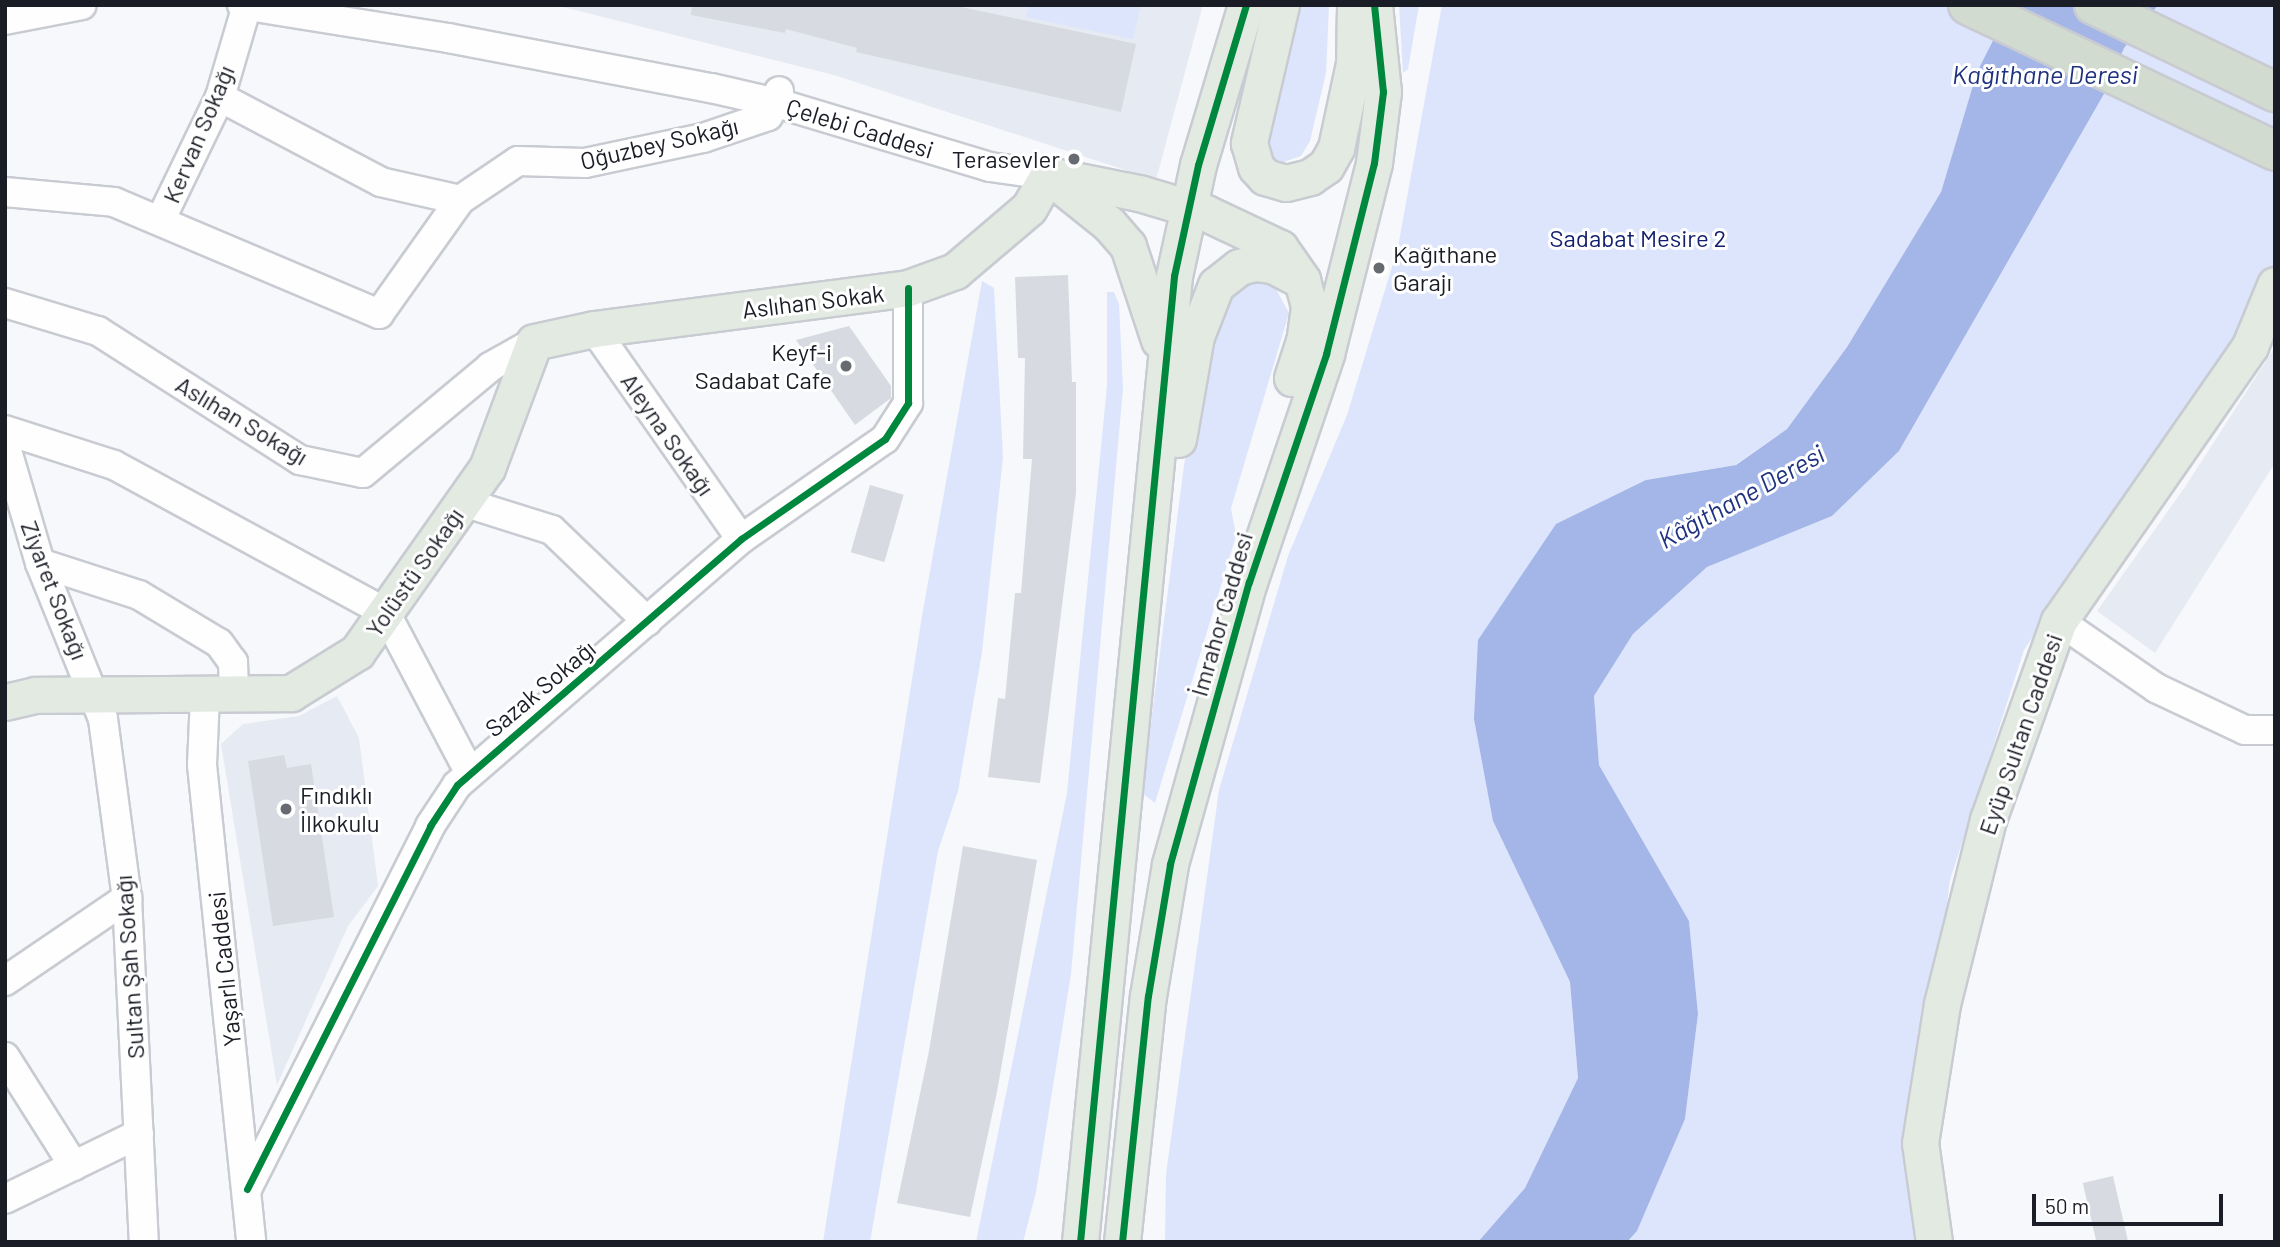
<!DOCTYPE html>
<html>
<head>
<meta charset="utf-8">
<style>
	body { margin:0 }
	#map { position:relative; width:2280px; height:1247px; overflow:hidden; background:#f6f8fb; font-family:Barlow,sans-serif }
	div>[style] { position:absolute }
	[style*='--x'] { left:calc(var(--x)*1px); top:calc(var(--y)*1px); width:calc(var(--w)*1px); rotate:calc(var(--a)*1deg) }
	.built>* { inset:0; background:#e6eaf3 }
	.green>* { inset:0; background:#dce5fc }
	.water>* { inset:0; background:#a4b6e7 }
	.building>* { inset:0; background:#d7dae0; transform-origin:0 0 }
	.roads { filter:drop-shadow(2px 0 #c8cbd1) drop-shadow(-2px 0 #c8cbd1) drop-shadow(0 2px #c8cbd1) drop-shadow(0 -2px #c8cbd1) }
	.minor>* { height:28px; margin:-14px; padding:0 14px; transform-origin:14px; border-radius:14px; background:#fefefe }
	.major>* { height:35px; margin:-17.5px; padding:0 17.5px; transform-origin:17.5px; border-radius:17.5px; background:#e2eae2 }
	.highway>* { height:38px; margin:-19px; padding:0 19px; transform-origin:19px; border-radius:19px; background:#d1dbd0 }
	.cycleway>* { height:7px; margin:-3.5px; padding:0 3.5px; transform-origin:3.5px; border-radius:3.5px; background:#00873e }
	.dots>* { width:19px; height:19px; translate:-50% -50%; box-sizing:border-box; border:4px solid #fff; border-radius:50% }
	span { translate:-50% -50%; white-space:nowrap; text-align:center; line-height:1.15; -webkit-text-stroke:6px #fff; paint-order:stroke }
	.street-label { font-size:24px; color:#1a1d26 }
	.poi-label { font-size:24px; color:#1a1d26 }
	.right { translate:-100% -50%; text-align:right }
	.left { translate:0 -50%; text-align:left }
	.park-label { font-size:24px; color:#111e6b }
	.water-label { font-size:26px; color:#1e3280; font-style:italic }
	.frame { position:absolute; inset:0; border:7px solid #1a1d26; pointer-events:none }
	.scale { position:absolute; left:2032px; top:1194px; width:191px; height:32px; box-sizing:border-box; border:4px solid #1a1d26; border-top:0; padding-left:9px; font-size:21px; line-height:24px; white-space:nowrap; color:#1a1d26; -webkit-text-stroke:5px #fff; paint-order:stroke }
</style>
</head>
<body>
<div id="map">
	<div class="built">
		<i style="clip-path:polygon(555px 5px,1203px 5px,1156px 180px,834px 75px)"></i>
		<i style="clip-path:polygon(2275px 347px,2275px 463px,2155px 653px,2097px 611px,2185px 487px)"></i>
		<i style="clip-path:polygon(337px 696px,359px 738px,378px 886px,348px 926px,277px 1085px,221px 744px,243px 724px,299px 716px)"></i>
	</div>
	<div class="green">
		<i style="clip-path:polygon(1029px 5px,1141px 5px,1133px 39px,1026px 17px)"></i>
		<i style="clip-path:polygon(1288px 5px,1329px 5px,1326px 73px,1310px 141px,1301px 156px,1272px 166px,1262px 123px)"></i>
		<i style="clip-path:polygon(1399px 5px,1419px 5px,1408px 69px,1403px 73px)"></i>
		<i style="clip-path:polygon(1442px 5px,2011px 5px,1977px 72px,1941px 192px,1847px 347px,1787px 429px,1735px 465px,1646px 480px,1493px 821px,1570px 982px,1578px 1078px,1525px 1188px,1478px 1242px,1165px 1242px,1166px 1174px,1219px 790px,1288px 556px,1347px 415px,1398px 247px)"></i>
		<i style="clip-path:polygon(2158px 5px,2275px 5px,2275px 264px,2246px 318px,2024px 650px,1950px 880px,1915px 1153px,1928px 1242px,1627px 1242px,1637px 1231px,1685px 1119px,1698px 1014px,1689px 921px,1599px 765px,1594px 696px,1633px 634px,1707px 567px,1832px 516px,1899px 451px,2108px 87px,2124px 48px)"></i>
		<i style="clip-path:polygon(1253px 280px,1276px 289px,1289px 313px,1231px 508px,1236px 536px,1155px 803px,1142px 793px,1184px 465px,1206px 352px,1227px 288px)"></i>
		<i style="clip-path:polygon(982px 281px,994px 288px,1003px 457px,982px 652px,958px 791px,938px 851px,870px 1242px,823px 1242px,922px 616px)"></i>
		<i style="clip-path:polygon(1107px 292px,1114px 292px,1119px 304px,1123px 388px,1071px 974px,1036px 1192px,1023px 1242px,976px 1242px,1067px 793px,1107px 386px)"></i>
	</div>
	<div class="water">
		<i style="clip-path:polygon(2011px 5px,2158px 5px,2124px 48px,2108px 87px,1899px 451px,1832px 516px,1707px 567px,1633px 634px,1594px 696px,1599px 765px,1689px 921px,1698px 1014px,1685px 1119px,1637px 1231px,1627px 1242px,1478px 1242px,1525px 1188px,1578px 1078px,1570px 982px,1493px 821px,1474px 719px,1478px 640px,1556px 524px,1646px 480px,1736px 465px,1787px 429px,1847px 347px,1941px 192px,1977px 72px)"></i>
	</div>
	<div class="building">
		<i style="clip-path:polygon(692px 5px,952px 5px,1136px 44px,1121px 112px,856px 52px,857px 48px,786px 29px,785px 33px,691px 15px)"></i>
		<i style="clip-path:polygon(1068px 275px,1072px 382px,1076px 382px,1076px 493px,1040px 783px,988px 777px,998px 698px,1005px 699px,1015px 593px,1021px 593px,1032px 459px,1023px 459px,1025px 358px,1018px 358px,1015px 277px)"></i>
		<i style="clip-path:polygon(849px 326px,891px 386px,891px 398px,855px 425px,796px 340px)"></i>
		<i style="left:870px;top:485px;width:35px;height:70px;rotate:16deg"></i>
		<i style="clip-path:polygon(284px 755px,287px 768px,311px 764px,334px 917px,273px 926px,248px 761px)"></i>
		<i style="clip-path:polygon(963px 846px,1037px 860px,997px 1092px,970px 1217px,897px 1203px,929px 1051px)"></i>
		<i style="left:2113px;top:1176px;width:68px;height:31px;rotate:77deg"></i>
	</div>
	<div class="roads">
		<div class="minor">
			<i style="--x:242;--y:5;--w:209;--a:9.1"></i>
			<i style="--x:448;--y:38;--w:268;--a:10.8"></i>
			<i style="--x:711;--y:88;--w:68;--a:12.8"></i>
			<i style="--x:777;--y:103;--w:222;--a:16.7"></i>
			<i style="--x:990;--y:167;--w:59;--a:7.9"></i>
			<i style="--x:5;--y:20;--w:78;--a:-11"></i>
			<i style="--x:5;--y:192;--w:109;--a:5.2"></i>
			<i style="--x:114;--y:202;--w:288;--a:22.9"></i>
			<i style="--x:379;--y:314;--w:140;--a:-54.6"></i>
			<i style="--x:460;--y:200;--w:81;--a:-167.2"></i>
			<i style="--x:381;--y:182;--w:182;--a:-152.2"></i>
			<i style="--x:460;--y:200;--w:70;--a:-33.9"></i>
			<i style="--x:518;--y:161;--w:67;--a:1.7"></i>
			<i style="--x:585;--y:163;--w:121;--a:-12"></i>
			<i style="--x:703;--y:138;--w:69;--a:-18.7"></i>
			<i style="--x:768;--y:116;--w:27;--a:-66"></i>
			<i style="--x:160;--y:221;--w:138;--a:-64.2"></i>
			<i style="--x:220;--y:97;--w:96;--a:-73.6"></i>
			<i style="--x:5;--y:303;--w:97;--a:16.8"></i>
			<i style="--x:98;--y:331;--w:240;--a:32.6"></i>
			<i style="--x:300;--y:460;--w:64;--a:11.7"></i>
			<i style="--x:363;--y:473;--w:165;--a:-39.8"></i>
			<i style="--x:490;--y:367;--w:51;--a:-29.6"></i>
			<i style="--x:594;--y:329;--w:256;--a:55"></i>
			<i style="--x:5;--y:430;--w:114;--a:17.8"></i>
			<i style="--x:114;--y:465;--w:308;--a:28.5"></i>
			<i style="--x:385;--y:612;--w:180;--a:62.2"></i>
			<i style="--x:5;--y:444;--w:124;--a:73.6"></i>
			<i style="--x:40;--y:563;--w:168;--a:68"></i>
			<i style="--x:103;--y:719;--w:181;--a:82.4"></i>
			<i style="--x:127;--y:898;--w:344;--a:87.2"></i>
			<i style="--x:463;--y:502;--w:93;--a:17.5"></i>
			<i style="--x:552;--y:530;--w:132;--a:43.8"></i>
			<i style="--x:40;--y:563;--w:104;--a:17.9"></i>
			<i style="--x:139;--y:595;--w:93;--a:31"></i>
			<i style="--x:219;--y:643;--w:24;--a:54"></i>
			<i style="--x:233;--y:662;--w:34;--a:88"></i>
			<i style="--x:2059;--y:621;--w:118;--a:34.6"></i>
			<i style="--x:2156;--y:688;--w:98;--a:25.3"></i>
			<i style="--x:2245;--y:730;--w:30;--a:0"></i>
			<i style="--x:205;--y:696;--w:69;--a:92.5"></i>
			<i style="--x:202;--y:765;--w:480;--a:84.1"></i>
			<i style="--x:5;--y:981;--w:148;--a:-34.2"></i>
			<i style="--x:5;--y:1057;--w:129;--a:57.7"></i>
			<i style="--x:247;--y:1189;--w:407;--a:-63.2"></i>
			<i style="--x:430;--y:826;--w:49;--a:-56.6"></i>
			<i style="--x:457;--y:785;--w:376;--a:-40.9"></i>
			<i style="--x:741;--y:539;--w:175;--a:-34.8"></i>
			<i style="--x:885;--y:439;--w:43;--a:-57.4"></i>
			<i style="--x:908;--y:403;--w:115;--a:-90"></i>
			<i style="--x:5;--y:1199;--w:149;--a:-25.9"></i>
		</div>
		<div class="major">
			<i style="--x:1281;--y:5;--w:142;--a:103.1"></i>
			<i style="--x:1249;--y:143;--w:25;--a:74"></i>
			<i style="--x:1256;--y:167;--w:13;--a:48"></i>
			<i style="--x:1265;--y:177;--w:22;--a:16"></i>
			<i style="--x:1286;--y:183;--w:25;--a:-14"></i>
			<i style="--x:1310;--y:177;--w:19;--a:-35"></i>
			<i style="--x:1326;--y:166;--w:21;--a:-61"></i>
			<i style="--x:1336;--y:148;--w:87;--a:-78"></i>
			<i style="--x:1354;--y:63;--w:58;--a:-89"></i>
			<i style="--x:1048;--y:175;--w:93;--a:11.2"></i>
			<i style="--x:1139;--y:193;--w:70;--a:16.6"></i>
			<i style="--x:1206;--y:213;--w:82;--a:25.3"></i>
			<i style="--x:1280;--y:248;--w:39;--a:55"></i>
			<i style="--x:1302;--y:280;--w:28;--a:75"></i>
			<i style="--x:1309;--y:307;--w:34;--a:98"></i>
			<i style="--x:1304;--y:341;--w:39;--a:108"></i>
			<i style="--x:1048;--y:175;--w:78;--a:38.8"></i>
			<i style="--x:1109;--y:224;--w:29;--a:49"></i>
			<i style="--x:1128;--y:246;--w:99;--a:71.7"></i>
			<i style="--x:1178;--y:439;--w:105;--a:-80.1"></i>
			<i style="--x:1196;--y:336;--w:55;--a:-68.6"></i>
			<i style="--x:1216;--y:285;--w:29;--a:-38"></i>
			<i style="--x:1239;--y:267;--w:16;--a:-14"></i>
			<i style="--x:1255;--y:263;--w:17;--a:7"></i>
			<i style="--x:1272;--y:265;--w:34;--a:27"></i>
			<i style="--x:5;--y:702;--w:31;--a:-13"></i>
			<i style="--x:35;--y:695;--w:256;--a:-0.4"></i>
			<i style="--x:291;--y:693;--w:78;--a:-31.8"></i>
			<i style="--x:357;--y:652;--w:225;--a:-54.8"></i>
			<i style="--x:487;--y:468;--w:134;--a:-69.5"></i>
			<i style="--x:534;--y:342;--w:61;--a:-12.2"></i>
			<i style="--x:594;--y:329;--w:317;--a:-7.4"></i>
			<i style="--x:908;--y:288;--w:50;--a:-19.9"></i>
			<i style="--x:955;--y:271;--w:97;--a:-40.4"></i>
			<i style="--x:1029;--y:208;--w:38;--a:-60"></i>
			<i style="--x:1080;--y:1242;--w:971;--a:-84.44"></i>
			<i style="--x:1174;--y:276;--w:114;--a:-77.8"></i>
			<i style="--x:1198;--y:165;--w:167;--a:-73.3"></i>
			<i style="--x:1122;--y:1242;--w:247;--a:-84"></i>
			<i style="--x:1148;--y:996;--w:134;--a:-80.5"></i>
			<i style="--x:1170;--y:864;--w:293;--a:-74.4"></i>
			<i style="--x:1249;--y:582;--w:241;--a:-71.3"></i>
			<i style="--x:1326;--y:354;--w:197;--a:-75.9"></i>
			<i style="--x:1374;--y:163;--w:72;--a:-82.8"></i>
			<i style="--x:1383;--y:92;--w:87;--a:-95.9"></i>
			<i style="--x:1934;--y:1242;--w:100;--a:-98"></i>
			<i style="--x:1920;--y:1143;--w:141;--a:-81"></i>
			<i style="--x:1942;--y:1004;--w:190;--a:-76"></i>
			<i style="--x:1988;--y:820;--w:211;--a:-70.4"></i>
			<i style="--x:2059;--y:621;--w:335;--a:-55.2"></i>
			<i style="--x:2250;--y:346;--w:66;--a:-67.7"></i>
		</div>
		<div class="highway">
			<i style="--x:1968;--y:5;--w:340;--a:25.4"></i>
			<i style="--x:2094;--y:5;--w:201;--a:25.7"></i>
		</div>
	</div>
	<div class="cycleway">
		<i style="--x:247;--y:1189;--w:407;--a:-63.2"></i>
		<i style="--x:430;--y:826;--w:49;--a:-56.6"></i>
		<i style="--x:457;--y:785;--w:376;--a:-40.9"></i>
		<i style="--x:741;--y:539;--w:175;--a:-34.8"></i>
		<i style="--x:885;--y:439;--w:43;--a:-57.4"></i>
		<i style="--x:908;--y:403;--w:115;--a:-90"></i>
		<i style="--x:1080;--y:1242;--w:971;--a:-84.44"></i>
		<i style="--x:1174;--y:276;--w:114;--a:-77.8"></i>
		<i style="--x:1198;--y:165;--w:167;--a:-73.3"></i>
		<i style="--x:1122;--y:1242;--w:247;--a:-84"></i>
		<i style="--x:1148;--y:996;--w:134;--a:-80.5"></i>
		<i style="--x:1170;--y:864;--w:293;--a:-74.4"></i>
		<i style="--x:1249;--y:582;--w:241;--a:-71.3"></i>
		<i style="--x:1326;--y:354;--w:197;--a:-75.9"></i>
		<i style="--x:1374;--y:163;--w:72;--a:-82.8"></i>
		<i style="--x:1383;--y:92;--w:87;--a:-95.9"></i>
	</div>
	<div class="dots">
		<i style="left:1074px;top:159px;background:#676a71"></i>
		<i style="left:1379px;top:268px;background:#676a71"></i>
		<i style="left:846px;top:366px;background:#676a71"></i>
		<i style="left:286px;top:809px;background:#676a71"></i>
	</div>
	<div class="street-label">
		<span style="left:860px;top:128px;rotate:17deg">Çelebi Caddesi</span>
		<span style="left:198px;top:134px;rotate:-67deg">Kervan Sokağı</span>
		<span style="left:659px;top:143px;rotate:-13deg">Oğuzbey Sokağı</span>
		<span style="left:813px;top:301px;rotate:-7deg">Aslıhan Sokak</span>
		<span style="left:242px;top:420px;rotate:31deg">Aslıhan Sokağı</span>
		<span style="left:668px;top:434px;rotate:55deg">Aleyna Sokağı</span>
		<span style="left:414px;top:572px;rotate:-55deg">Yolüstü Sokağı</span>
		<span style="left:55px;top:590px;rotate:69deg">Ziyaret Sokağı</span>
		<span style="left:1221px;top:614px;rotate:-74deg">İmrahor Caddesi</span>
		<span style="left:540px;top:688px;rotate:-40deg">Sazak Sokağı</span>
		<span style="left:2020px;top:734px;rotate:-71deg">Eyüp Sultan Caddesi</span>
		<span style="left:129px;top:967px;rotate:-94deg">Sultan Şah Sokağı</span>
		<span style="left:224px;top:969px;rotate:-96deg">Yaşarlı Caddesi</span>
	</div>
	<div class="poi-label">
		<span class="right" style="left:1060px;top:159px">Terasevler</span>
		<span class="left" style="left:1393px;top:268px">Kağıthane<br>Garajı</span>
		<span class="right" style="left:832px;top:366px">Keyf-i<br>Sadabat Cafe</span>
		<span class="left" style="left:300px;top:809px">Fındıklı<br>İlkokulu</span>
	</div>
	<div class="park-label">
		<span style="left:1638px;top:238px">Sadabat Mesire 2</span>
	</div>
	<div class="water-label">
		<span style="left:2045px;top:74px">Kağıthane Deresi</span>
		<span style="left:1741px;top:496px;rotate:-29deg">Kâğıthane Deresi</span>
	</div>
	<div class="frame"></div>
	<div class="scale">50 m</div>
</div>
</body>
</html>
